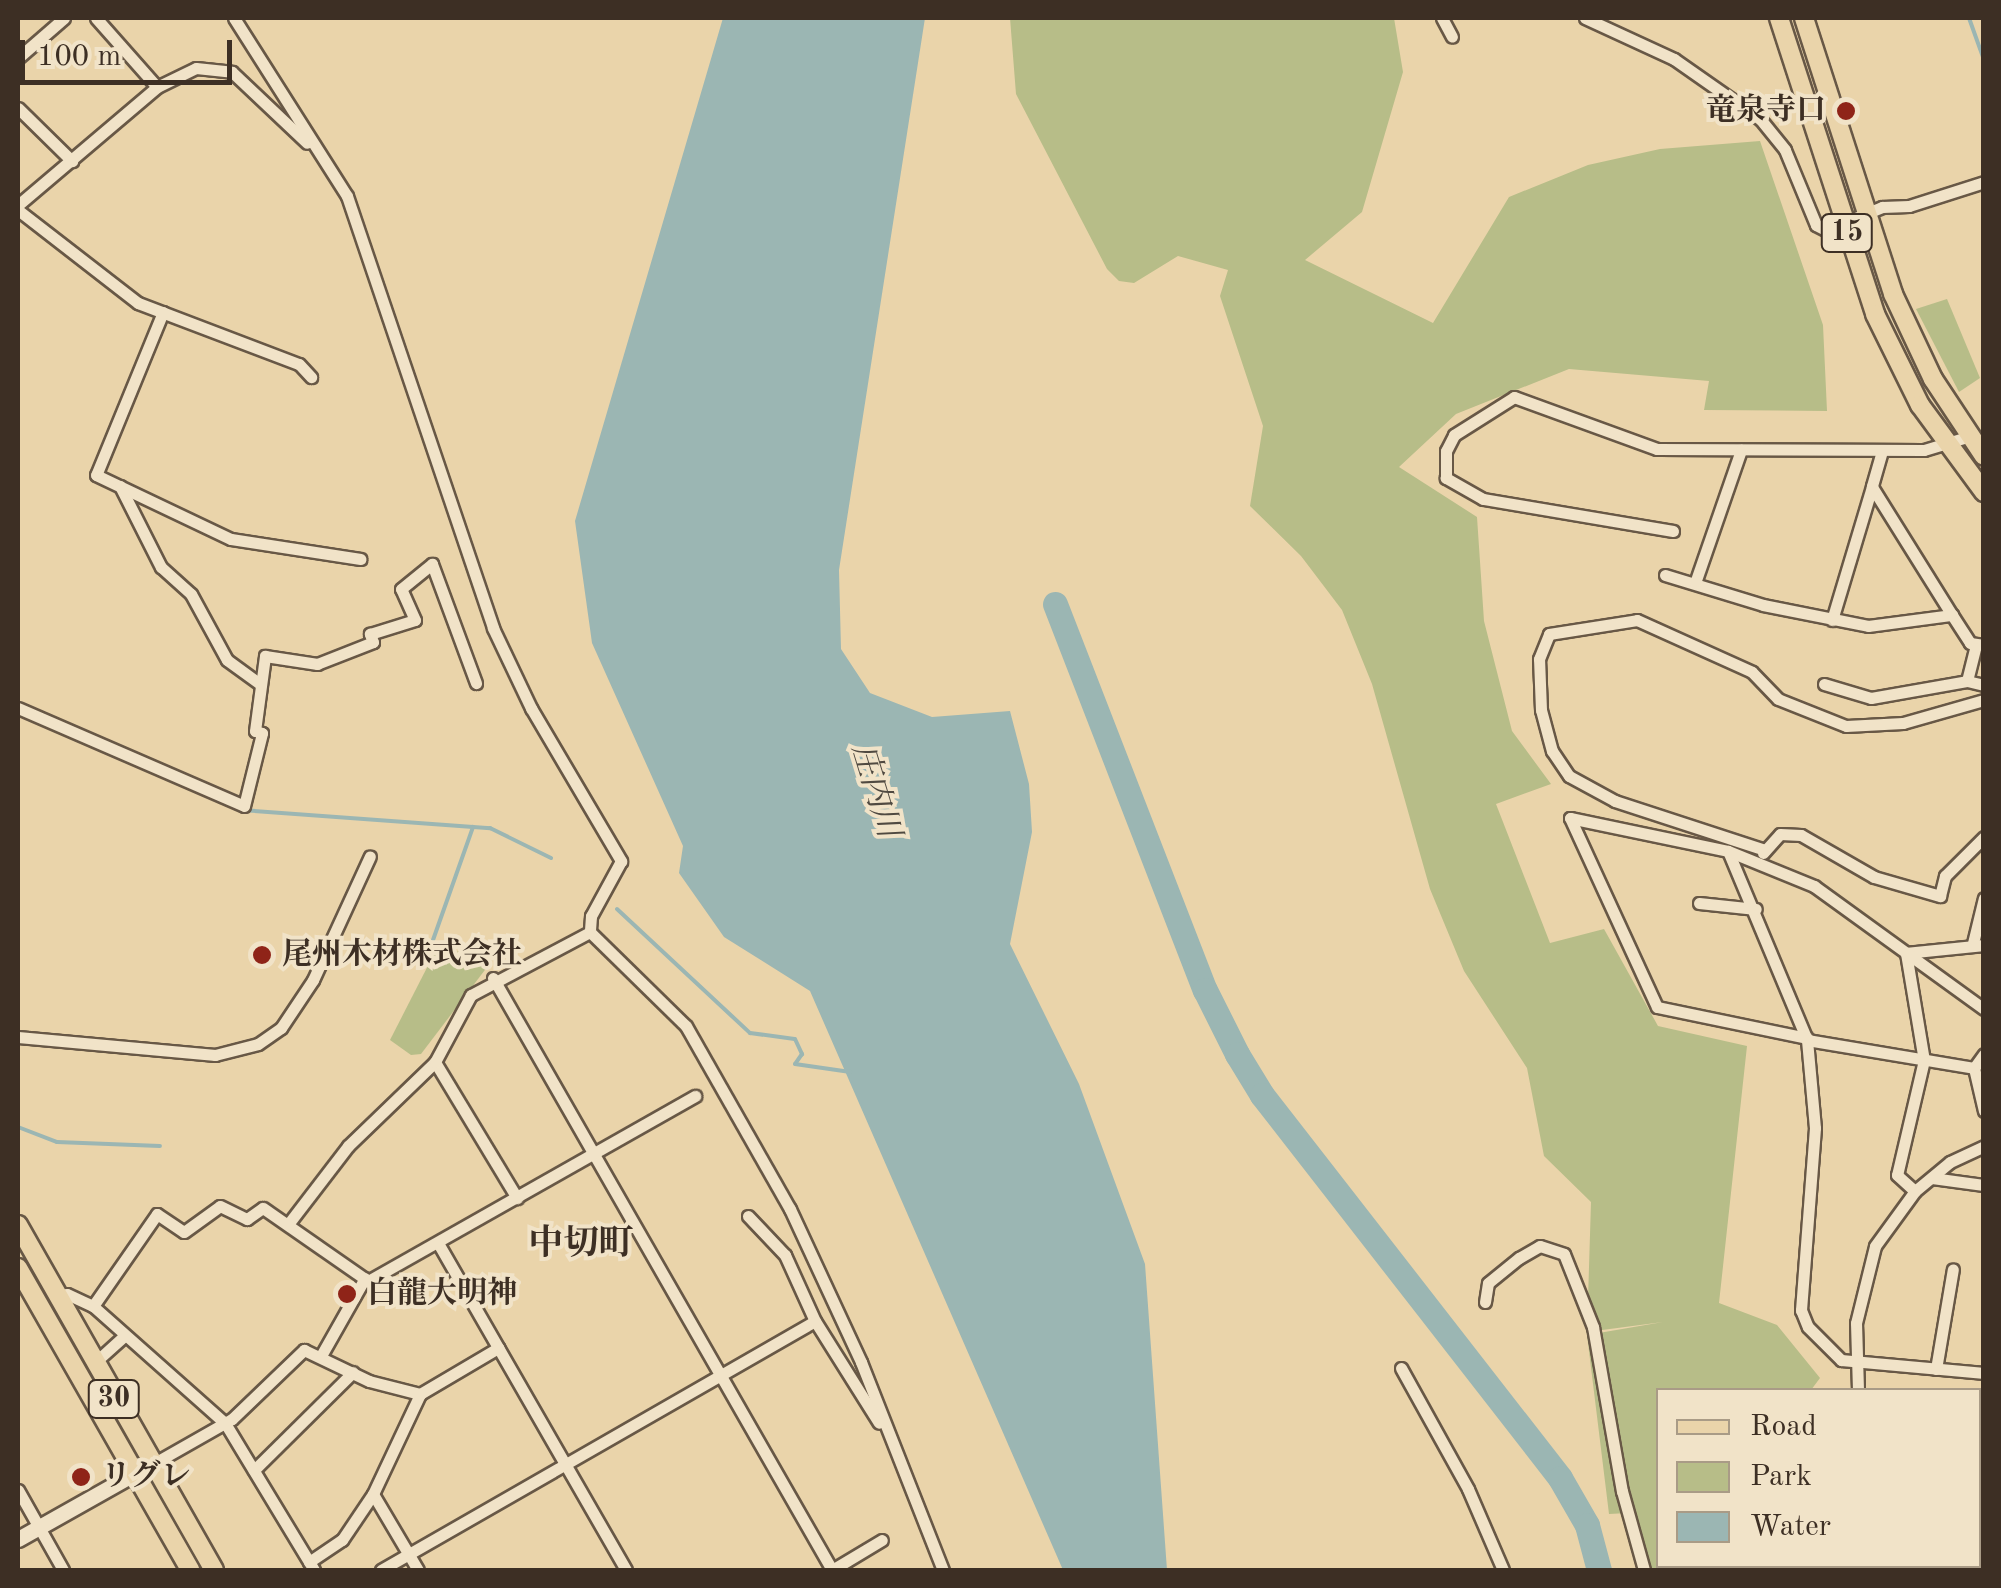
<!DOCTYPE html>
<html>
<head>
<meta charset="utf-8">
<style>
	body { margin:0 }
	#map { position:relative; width:2001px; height:1588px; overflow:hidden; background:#ead4aa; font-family:"Old Standard TT","Noto Serif JP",serif }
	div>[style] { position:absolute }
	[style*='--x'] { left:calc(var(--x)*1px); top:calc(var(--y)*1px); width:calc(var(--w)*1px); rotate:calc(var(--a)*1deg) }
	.green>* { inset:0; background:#b7bd88 }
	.water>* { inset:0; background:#9bb6b3 }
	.stream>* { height:4px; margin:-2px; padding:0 2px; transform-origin:2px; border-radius:2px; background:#9bb6b3 }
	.river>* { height:25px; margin:-12.5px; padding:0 12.5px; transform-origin:12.5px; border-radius:12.5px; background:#9bb6b3 }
	.roads { filter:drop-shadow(2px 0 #685846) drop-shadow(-2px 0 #685846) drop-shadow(0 2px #685846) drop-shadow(0 -2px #685846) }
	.street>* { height:11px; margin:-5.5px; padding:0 5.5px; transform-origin:5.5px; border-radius:5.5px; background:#f1e3c8 }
	.secondary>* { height:15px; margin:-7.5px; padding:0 7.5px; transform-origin:7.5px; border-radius:7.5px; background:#f1e3c8 }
	.primary>* { height:18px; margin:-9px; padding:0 9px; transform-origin:9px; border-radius:9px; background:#ead4aa }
	.dots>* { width:28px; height:28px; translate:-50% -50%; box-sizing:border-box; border:5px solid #f1e3c8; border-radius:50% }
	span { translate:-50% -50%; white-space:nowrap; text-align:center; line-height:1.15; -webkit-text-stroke:8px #f1e3c8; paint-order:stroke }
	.shield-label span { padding:2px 8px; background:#f1e3c8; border:2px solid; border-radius:8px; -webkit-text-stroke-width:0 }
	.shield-label { font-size:28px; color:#3d2f24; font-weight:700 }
	.poi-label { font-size:30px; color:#3d2f24; font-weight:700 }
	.right { translate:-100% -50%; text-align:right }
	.left { translate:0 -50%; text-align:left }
	.water-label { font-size:32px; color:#504a41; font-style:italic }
	.quarter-label { font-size:35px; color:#3d2f24; font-weight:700 }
	.frame { position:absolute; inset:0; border:20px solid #3d2f24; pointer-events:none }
	.legend { position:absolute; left:1656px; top:1388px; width:325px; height:180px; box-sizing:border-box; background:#f1e3c8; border:2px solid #a99b86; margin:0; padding:12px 18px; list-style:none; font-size:30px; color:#3d2f24 }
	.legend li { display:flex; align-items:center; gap:20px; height:50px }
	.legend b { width:50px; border:2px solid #a99b86 }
	.scale { position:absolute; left:20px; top:40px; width:212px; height:45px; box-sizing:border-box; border:5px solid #3d2f24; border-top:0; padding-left:12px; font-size:30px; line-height:35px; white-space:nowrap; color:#3d2f24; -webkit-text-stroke:8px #f1e3c8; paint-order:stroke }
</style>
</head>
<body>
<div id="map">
	<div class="green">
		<i style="clip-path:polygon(1010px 18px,1394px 18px,1403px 72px,1362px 212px,1305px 260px,1433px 323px,1509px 197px,1588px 165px,1660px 149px,1760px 141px,1823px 325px,1827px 411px,1704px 410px,1709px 381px,1569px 369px,1456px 414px,1399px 467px,1477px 517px,1484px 621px,1512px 731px,1551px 784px,1496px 804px,1550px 943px,1604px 929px,1658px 1026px,1747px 1046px,1719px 1303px,1777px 1325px,1820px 1378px,1811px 1390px,1658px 1390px,1658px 1566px,1850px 1566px,1849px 1570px,1639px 1570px,1628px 1513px,1609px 1514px,1587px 1335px,1663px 1322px,1587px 1332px,1591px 1202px,1544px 1156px,1527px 1068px,1464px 971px,1430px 889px,1372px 684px,1342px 610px,1301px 556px,1250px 506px,1263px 426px,1220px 296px,1228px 270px,1178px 256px,1134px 283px,1119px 281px,1107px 269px,1016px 94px)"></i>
		<i style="clip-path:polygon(1947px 299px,1980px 378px,1959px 392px,1916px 309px)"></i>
		<i style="clip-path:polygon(437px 948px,494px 958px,421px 1054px,411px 1055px,390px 1040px)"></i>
	</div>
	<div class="water">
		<i style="clip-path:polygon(723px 18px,925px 18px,839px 570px,841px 649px,870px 693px,932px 717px,1010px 711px,1029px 784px,1032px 832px,1010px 944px,1079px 1084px,1145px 1264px,1167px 1570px,1063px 1570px,810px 991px,724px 937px,679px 873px,683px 846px,592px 643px,575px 521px)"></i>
	</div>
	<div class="stream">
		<i style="--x:1969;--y:18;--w:45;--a:70.3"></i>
		<i style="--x:18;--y:713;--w:105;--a:24.1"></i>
		<i style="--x:242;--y:810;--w:249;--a:4.2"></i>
		<i style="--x:490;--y:828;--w:68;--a:26.2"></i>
		<i style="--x:617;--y:909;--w:182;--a:43"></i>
		<i style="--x:750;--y:1033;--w:45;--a:7.6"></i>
		<i style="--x:795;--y:1039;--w:17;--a:65"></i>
		<i style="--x:802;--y:1054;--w:12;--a:125"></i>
		<i style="--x:795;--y:1064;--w:56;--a:8.3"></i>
		<i style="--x:433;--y:940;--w:120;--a:-70.5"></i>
		<i style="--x:18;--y:1127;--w:42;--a:21"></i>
		<i style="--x:57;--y:1142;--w:103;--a:2.2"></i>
	</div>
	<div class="river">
		<i style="--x:1055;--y:604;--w:414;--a:68.8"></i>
		<i style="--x:1205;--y:990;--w:72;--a:63.4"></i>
		<i style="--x:1237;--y:1054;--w:48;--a:58.6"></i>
		<i style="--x:1262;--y:1095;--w:485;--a:52.1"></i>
		<i style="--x:1560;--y:1478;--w:54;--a:60.1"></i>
		<i style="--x:1587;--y:1525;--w:47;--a:75.1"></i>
	</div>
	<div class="roads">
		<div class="street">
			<i style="--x:96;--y:18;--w:92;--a:48.5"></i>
			<i style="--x:234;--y:18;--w:211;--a:57.6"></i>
			<i style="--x:347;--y:196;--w:456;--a:71.3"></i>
			<i style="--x:493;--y:628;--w:89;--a:64.6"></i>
			<i style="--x:531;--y:708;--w:178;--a:59.5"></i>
			<i style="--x:621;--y:861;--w:63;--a:118.6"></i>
			<i style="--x:591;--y:916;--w:16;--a:94"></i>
			<i style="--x:590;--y:932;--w:134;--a:44.4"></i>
			<i style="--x:686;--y:1026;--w:210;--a:60.4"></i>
			<i style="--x:790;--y:1209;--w:169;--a:65.1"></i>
			<i style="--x:861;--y:1362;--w:224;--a:68.5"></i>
			<i style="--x:1442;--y:18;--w:21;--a:62"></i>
			<i style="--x:1585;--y:18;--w:98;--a:24.7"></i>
			<i style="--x:1674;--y:59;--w:106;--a:35"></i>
			<i style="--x:1761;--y:120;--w:38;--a:51"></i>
			<i style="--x:1785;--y:150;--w:81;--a:67.5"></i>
			<i style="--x:1816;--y:225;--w:11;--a:27"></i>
			<i style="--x:1826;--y:230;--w:61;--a:-22.3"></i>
			<i style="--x:1882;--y:207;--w:27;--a:-2"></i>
			<i style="--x:1909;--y:206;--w:79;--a:-17.7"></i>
			<i style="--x:18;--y:58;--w:61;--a:-41"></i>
			<i style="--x:18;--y:108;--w:76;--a:44.5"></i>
			<i style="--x:18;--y:205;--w:182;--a:-40.3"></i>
			<i style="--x:157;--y:87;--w:43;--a:-26"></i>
			<i style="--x:196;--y:68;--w:36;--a:6"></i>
			<i style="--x:232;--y:72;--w:103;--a:43.4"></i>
			<i style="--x:18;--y:210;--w:152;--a:37.8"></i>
			<i style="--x:138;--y:303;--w:172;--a:20.8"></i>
			<i style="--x:299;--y:364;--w:18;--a:47"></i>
			<i style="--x:163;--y:312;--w:176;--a:112.3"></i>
			<i style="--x:96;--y:475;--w:149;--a:25.4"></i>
			<i style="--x:231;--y:539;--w:131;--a:8.8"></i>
			<i style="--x:1882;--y:451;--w:37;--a:106"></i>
			<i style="--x:1872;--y:487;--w:151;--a:58"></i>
			<i style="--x:120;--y:486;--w:91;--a:63.2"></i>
			<i style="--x:161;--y:567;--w:40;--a:42"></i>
			<i style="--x:191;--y:594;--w:75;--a:61.4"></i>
			<i style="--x:227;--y:660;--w:41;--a:36"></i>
			<i style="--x:1673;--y:531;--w:193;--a:-170.4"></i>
			<i style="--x:1483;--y:499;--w:43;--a:-150.4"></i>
			<i style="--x:1446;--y:478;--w:27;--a:-90"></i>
			<i style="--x:1446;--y:451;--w:18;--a:-63"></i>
			<i style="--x:1454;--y:435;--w:71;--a:-32.3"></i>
			<i style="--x:1514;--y:397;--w:152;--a:20"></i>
			<i style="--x:1657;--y:449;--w:267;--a:0.2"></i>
			<i style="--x:1924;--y:450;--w:45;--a:-16.8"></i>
			<i style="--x:1665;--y:575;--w:102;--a:17"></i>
			<i style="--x:1763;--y:605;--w:107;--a:11.3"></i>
			<i style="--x:1868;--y:626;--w:85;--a:-7.5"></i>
			<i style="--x:1952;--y:615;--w:33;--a:57"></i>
			<i style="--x:1970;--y:643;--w:14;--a:8"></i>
			<i style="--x:1695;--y:583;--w:141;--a:-70.9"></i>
			<i style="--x:1832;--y:620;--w:139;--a:-73.3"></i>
			<i style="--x:1967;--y:681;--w:34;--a:-76"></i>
			<i style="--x:1824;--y:684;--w:49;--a:16.6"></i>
			<i style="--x:1871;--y:698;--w:97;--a:-10"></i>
			<i style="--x:1967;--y:681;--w:17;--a:13"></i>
			<i style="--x:18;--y:708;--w:246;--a:23.4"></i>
			<i style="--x:244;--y:806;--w:75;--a:-76.1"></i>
			<i style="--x:262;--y:733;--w:7;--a:-164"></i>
			<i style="--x:255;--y:731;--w:76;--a:-82.4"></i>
			<i style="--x:265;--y:656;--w:53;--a:8.7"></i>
			<i style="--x:317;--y:664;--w:60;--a:-21.4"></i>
			<i style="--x:373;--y:642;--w:9;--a:-111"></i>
			<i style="--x:370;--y:634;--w:47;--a:-17.3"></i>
			<i style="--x:415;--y:620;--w:34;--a:-114"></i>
			<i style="--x:401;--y:589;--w:40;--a:-39"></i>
			<i style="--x:432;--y:564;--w:127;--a:69.7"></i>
			<i style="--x:1765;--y:850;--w:158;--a:-161.9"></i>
			<i style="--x:1615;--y:801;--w:52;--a:-151.5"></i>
			<i style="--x:1569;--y:776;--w:30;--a:-124"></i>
			<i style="--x:1552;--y:751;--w:42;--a:-105"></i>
			<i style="--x:1541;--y:710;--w:51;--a:-92.2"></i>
			<i style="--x:1539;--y:659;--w:27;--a:-68"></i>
			<i style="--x:1549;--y:634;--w:89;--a:-9"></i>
			<i style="--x:1637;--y:620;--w:126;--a:24.3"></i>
			<i style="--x:1752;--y:672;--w:37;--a:46"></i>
			<i style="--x:1778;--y:699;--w:73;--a:21.7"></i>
			<i style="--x:1846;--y:726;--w:57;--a:-3"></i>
			<i style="--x:1903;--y:723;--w:84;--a:-15.9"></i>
			<i style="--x:1728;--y:851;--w:205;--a:67.3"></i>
			<i style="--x:1807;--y:1040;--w:88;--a:84.8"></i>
			<i style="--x:1815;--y:1128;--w:183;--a:94.4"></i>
			<i style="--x:1801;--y:1310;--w:18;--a:68"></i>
			<i style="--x:1808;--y:1327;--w:47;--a:45"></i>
			<i style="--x:1841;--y:1360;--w:144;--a:5.2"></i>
			<i style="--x:1763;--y:853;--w:25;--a:-48"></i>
			<i style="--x:1780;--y:834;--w:21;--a:3"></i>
			<i style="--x:1801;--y:835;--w:84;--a:29.9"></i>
			<i style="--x:1874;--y:877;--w:69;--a:16.1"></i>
			<i style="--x:1940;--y:896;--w:21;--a:-76"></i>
			<i style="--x:1945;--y:876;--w:55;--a:-45"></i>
			<i style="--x:1699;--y:903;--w:57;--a:6"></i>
			<i style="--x:1973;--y:943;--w:46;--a:-76.3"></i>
			<i style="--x:1906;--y:953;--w:109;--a:80.5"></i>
			<i style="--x:1924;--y:1060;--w:118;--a:103.2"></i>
			<i style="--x:1897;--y:1175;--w:24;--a:42"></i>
			<i style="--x:1906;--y:953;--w:78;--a:-5.9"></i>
			<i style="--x:493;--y:978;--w:682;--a:60.2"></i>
			<i style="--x:832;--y:1570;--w:58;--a:-31"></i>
			<i style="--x:18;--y:1037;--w:198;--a:5.2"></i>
			<i style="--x:215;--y:1055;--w:44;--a:-14.3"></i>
			<i style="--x:258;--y:1044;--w:28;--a:-35"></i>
			<i style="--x:281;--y:1028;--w:58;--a:-56.3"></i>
			<i style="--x:313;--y:980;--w:136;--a:-65.3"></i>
			<i style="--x:1807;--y:1038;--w:153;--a:-168.3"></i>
			<i style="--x:1657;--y:1007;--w:208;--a:-114.7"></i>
			<i style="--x:1570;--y:818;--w:161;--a:11.8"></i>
			<i style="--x:1728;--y:851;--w:93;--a:22.1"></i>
			<i style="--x:1814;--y:886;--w:210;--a:35.9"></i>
			<i style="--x:1807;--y:1040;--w:169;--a:9.5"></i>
			<i style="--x:1974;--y:1068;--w:17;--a:-54"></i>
			<i style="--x:435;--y:1062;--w:159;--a:58.9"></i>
			<i style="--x:1974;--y:1068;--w:44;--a:76.9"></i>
			<i style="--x:1932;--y:1178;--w:52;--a:7.7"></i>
			<i style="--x:748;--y:1216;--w:54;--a:46.5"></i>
			<i style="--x:785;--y:1255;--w:72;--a:65.6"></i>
			<i style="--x:289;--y:1223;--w:97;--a:-52.5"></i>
			<i style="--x:348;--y:1146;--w:121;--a:-44"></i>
			<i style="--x:435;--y:1062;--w:76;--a:-61.8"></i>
			<i style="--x:471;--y:995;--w:135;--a:-27.9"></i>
			<i style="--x:438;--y:1243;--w:377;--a:60.1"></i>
			<i style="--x:60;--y:1298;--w:8;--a:-30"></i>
			<i style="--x:67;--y:1294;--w:29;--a:25"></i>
			<i style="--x:93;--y:1306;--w:176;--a:41.6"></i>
			<i style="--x:225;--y:1423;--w:172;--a:58.8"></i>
			<i style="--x:1485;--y:1302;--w:19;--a:-81"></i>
			<i style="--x:1488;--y:1283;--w:40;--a:-39"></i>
			<i style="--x:1519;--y:1258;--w:24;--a:-30"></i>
			<i style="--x:1540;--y:1246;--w:25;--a:18"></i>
			<i style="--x:1564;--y:1254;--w:79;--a:68.3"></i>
			<i style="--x:1593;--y:1327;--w:167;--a:80"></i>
			<i style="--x:1622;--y:1491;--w:82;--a:74.4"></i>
			<i style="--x:93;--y:1306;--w:112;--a:-55.2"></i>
			<i style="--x:157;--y:1214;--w:32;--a:34"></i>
			<i style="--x:184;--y:1232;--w:44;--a:-35.8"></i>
			<i style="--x:220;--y:1206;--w:30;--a:26"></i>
			<i style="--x:247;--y:1219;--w:19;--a:-35"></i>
			<i style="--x:263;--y:1208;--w:128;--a:34.8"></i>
			<i style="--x:368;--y:1281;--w:376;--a:-29.5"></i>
			<i style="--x:322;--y:1354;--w:87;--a:-60.5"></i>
			<i style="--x:102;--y:1356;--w:30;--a:-42"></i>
			<i style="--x:1401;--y:1368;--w:138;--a:61"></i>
			<i style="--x:1468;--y:1489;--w:88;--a:66.6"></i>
			<i style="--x:1936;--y:1369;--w:101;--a:-80.4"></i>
			<i style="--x:1858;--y:1390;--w:67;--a:-91.7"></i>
			<i style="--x:1856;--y:1323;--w:79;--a:-76.1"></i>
			<i style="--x:1875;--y:1246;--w:68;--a:-54"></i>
			<i style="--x:1915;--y:1191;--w:45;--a:-39.6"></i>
			<i style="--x:1950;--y:1162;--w:38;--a:-25"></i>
			<i style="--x:151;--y:1465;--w:93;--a:-29.6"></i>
			<i style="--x:232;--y:1419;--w:100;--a:-43.8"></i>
			<i style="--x:304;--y:1350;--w:72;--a:25.5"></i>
			<i style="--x:369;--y:1381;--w:53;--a:14.3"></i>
			<i style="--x:420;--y:1394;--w:91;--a:-30.5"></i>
			<i style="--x:254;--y:1470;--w:139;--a:-44.7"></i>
			<i style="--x:18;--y:1490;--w:92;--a:60.6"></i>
			<i style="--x:373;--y:1494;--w:88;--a:59.4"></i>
			<i style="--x:309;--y:1562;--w:40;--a:-34"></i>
			<i style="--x:342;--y:1540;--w:55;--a:-56"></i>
			<i style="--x:373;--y:1494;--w:110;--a:-64.8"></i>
			<i style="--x:1978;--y:1564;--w:8;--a:45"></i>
			<i style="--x:381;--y:1570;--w:500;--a:-29.84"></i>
			<i style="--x:815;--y:1321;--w:120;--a:57.9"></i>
		</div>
		<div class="secondary">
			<i style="--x:18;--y:1539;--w:134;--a:-29.4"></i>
		</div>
		<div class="primary">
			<i style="--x:1779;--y:18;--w:311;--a:72"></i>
			<i style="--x:1875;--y:314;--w:102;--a:63.7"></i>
			<i style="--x:1920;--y:405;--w:108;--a:53.7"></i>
			<i style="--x:1804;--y:18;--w:290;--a:72.1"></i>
			<i style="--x:1893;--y:294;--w:94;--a:64.8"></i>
			<i style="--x:1933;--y:379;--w:92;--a:56.5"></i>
			<i style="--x:18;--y:1225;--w:397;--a:60.4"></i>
			<i style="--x:18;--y:1268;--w:348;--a:60.3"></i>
		</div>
	</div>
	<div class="dots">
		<i style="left:1846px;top:111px;background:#8f2418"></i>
		<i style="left:262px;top:955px;background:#8f2418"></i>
		<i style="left:347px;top:1294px;background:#8f2418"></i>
		<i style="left:81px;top:1477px;background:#8f2418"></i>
	</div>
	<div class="shield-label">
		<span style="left:1847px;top:233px">15</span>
		<span style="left:114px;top:1399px">30</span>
	</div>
	<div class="poi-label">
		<span class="right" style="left:1826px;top:111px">竜泉寺口</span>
		<span class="left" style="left:282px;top:955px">尾州木材株式会社</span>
		<span class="left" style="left:367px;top:1294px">白龍大明神</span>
		<span class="left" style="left:101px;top:1477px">リグレ</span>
	</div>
	<div class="water-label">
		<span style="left:874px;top:791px;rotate:73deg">庄内川</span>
	</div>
	<div class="quarter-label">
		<span style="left:581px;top:1245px">中切町</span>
	</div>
	<div class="frame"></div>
	<ul class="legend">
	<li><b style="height:12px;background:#ead4aa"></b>Road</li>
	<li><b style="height:28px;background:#b7bd88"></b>Park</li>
	<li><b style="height:28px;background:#9bb6b3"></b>Water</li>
	</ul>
	<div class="scale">100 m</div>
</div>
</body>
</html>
